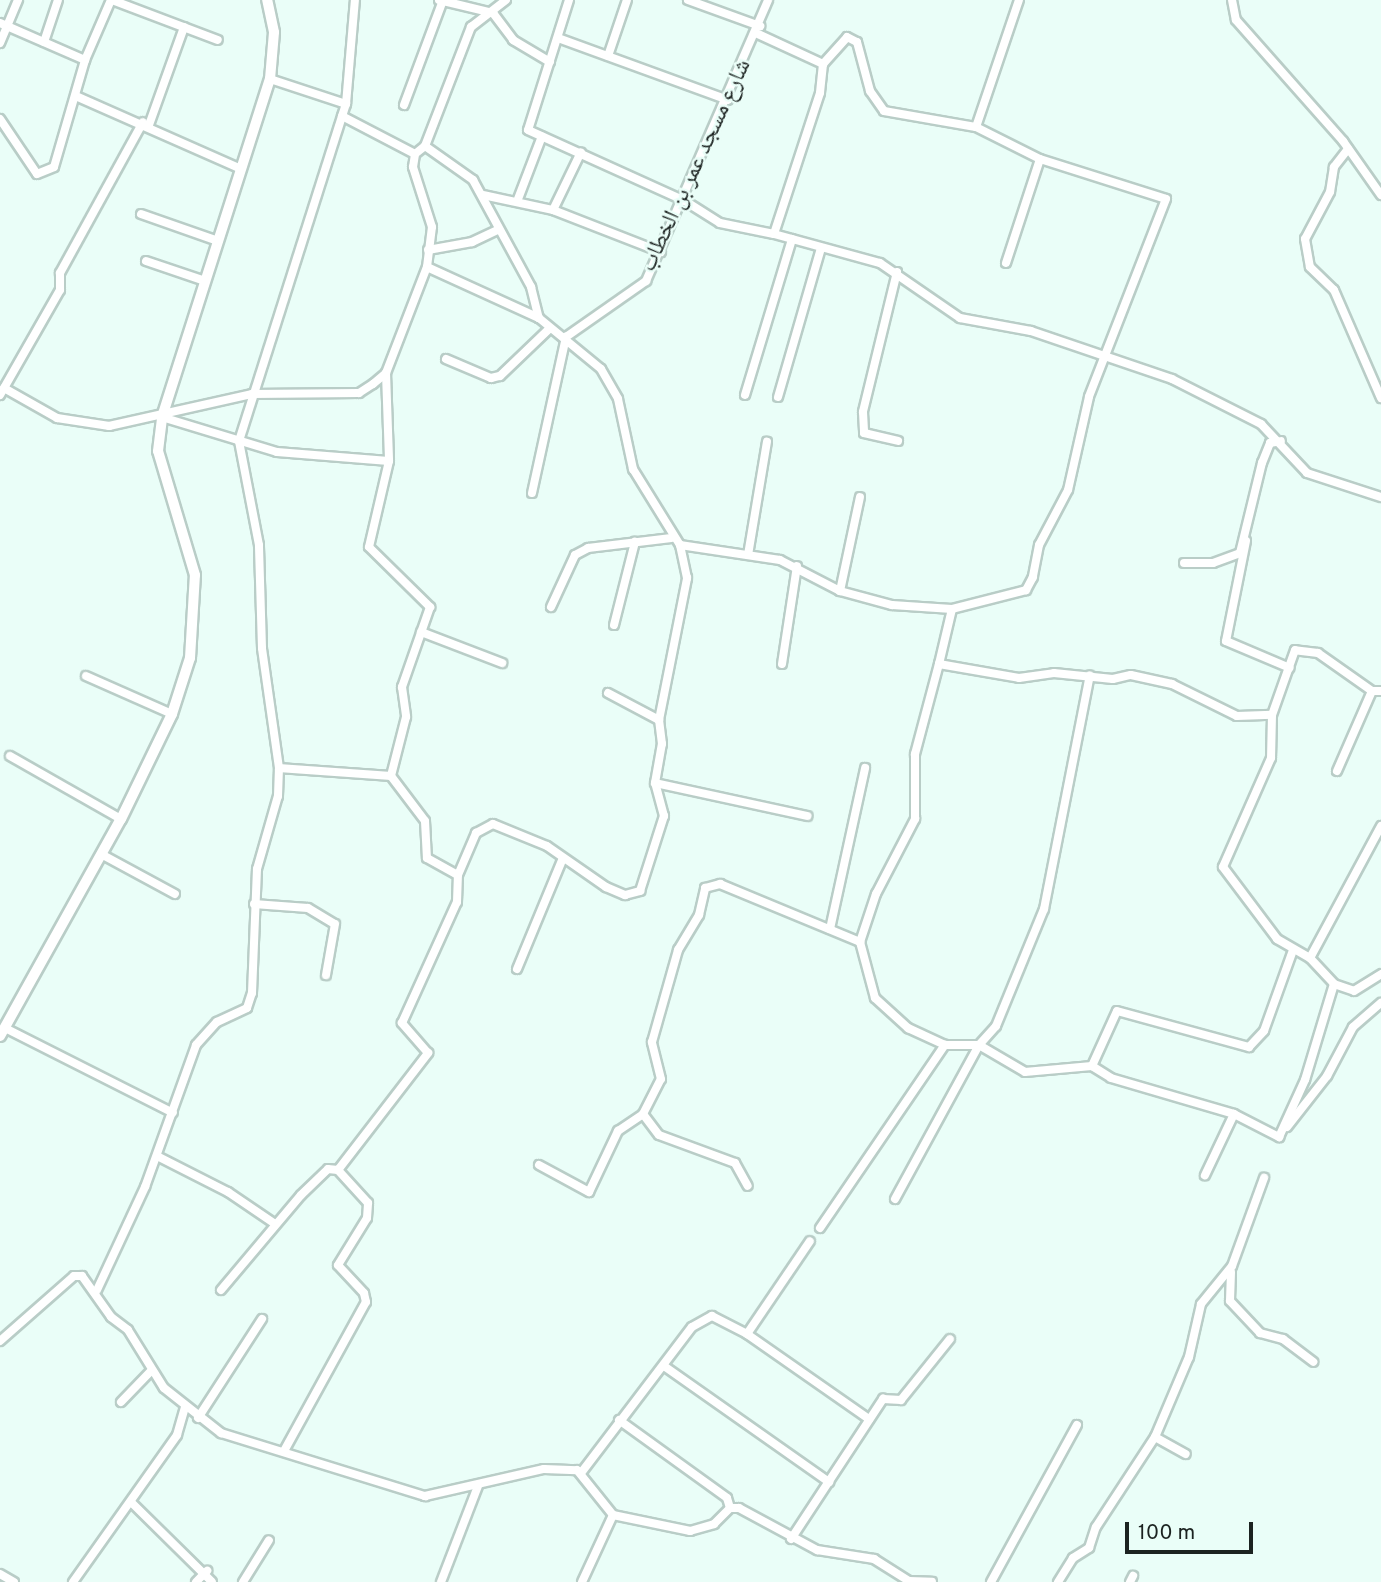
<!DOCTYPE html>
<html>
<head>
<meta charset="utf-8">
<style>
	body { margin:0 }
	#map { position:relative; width:1381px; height:1582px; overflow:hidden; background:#eafef8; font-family:Overpass,"Noto Naskh Arabic",sans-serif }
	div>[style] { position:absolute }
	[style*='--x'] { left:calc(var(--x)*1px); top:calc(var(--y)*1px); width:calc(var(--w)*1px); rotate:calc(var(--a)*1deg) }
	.roads { filter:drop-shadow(2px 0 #b9cdc7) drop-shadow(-2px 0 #b9cdc7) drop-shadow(0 2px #b9cdc7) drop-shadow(0 -2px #b9cdc7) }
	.minor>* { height:8px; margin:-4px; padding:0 4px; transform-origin:4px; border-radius:4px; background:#fff }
	.tertiary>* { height:10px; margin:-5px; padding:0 5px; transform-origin:5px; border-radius:5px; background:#fff }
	span { translate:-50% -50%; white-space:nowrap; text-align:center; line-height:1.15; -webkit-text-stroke:5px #eafef8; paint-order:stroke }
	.street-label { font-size:23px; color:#1c2321 }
	.scale { position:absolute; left:1125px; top:1522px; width:128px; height:32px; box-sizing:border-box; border:4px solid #1c2321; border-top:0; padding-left:9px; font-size:21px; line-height:24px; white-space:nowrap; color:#1c2321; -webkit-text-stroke:5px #eafef8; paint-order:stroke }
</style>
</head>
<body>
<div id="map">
	<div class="roads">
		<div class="minor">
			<i style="--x:112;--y:0;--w:113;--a:20.7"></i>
			<i style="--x:439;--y:0;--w:56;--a:13.5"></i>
			<i style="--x:493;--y:13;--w:34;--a:53"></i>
			<i style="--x:513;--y:40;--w:43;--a:30.7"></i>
			<i style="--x:569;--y:0;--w:136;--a:107.5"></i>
			<i style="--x:528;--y:130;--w:172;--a:24.3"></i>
			<i style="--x:685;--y:201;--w:41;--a:32.2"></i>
			<i style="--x:720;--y:223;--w:55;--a:11.5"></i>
			<i style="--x:688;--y:0;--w:77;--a:19.9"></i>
			<i style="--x:1232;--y:0;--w:20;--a:79"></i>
			<i style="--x:1236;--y:20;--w:162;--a:48.5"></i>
			<i style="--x:1343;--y:141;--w:66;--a:54.9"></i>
			<i style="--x:0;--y:23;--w:93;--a:23.5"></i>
			<i style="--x:758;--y:34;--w:72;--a:24.8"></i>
			<i style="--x:823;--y:64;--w:36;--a:-48"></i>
			<i style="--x:847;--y:37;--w:11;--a:27"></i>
			<i style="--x:857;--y:42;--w:51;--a:75.1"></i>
			<i style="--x:870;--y:91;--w:24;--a:55"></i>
			<i style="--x:884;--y:111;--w:93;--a:9.9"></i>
			<i style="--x:976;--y:127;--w:72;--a:26.6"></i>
			<i style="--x:1040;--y:159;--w:132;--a:17.6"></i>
			<i style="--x:1166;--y:199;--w:212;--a:111.3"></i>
			<i style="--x:1089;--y:397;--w:95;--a:102.7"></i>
			<i style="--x:1068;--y:490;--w:62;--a:117.8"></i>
			<i style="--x:1039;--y:545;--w:33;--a:101"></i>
			<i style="--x:1033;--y:577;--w:15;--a:118"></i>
			<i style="--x:1026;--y:590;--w:76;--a:165.6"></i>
			<i style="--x:558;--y:38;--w:181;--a:20"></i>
			<i style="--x:44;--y:42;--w:44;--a:-71.6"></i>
			<i style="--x:0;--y:43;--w:47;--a:-67.3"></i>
			<i style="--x:608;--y:56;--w:59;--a:-71.3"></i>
			<i style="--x:823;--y:64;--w:29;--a:96"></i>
			<i style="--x:820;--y:93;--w:148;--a:108.1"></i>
			<i style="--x:774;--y:234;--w:110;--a:15.3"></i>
			<i style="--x:880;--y:263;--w:97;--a:34.5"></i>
			<i style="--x:960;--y:318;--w:72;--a:10.4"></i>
			<i style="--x:1031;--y:331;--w:149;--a:18.8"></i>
			<i style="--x:1172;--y:379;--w:100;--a:26.8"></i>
			<i style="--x:1261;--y:424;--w:67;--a:46.8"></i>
			<i style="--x:1307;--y:473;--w:78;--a:18"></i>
			<i style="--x:270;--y:79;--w:80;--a:18.2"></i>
			<i style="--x:78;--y:97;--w:178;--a:23.8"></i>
			<i style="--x:404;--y:105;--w:112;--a:-69.6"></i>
			<i style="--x:342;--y:116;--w:82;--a:27.5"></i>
			<i style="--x:0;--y:119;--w:66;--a:56.1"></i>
			<i style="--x:37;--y:174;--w:18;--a:-22"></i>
			<i style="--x:54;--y:167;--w:111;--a:-73.8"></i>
			<i style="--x:85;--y:60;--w:65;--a:-66.6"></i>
			<i style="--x:149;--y:125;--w:104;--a:-70.3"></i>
			<i style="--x:976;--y:127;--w:134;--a:-71.3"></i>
			<i style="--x:425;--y:146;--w:59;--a:35.3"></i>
			<i style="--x:473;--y:180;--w:122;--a:61.5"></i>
			<i style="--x:531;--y:287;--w:32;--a:76"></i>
			<i style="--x:539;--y:318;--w:80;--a:39.4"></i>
			<i style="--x:601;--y:369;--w:34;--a:60"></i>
			<i style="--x:618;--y:399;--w:72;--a:77.9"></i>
			<i style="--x:633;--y:469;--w:89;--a:58.3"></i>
			<i style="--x:680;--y:545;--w:101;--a:8.5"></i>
			<i style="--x:780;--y:560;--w:68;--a:27.3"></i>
			<i style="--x:840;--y:591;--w:54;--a:15.1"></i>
			<i style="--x:892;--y:605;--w:60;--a:3.8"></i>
			<i style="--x:952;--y:609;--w:57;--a:103.3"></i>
			<i style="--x:939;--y:664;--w:81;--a:9.9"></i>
			<i style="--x:1019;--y:678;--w:35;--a:-8"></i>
			<i style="--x:1054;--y:673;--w:59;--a:5.8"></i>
			<i style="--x:1113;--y:679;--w:18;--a:-13"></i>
			<i style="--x:1131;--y:675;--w:42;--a:12.4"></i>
			<i style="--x:1172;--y:684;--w:72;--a:26.2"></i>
			<i style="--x:1237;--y:716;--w:35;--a:-2"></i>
			<i style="--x:1348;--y:149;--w:23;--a:128"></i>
			<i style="--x:1334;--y:167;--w:25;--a:99"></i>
			<i style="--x:1330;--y:192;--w:53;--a:118"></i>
			<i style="--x:1305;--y:239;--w:28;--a:80"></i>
			<i style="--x:1310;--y:267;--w:33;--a:44"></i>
			<i style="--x:1334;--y:290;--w:118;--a:66.5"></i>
			<i style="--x:483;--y:195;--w:72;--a:12.1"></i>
			<i style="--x:553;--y:210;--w:116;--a:21.3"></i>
			<i style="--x:518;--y:199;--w:67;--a:-69.1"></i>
			<i style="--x:553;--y:210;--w:64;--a:-64.2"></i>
			<i style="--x:141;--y:214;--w:82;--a:19.3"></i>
			<i style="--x:428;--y:250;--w:45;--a:-10.3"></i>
			<i style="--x:472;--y:242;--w:29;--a:-25"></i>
			<i style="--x:146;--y:261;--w:62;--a:18.7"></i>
			<i style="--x:1006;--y:263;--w:109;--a:-71.9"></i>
			<i style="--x:427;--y:267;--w:123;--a:24.5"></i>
			<i style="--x:897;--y:272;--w:144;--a:103.7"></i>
			<i style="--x:863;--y:412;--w:21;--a:87"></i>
			<i style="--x:864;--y:433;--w:35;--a:13"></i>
			<i style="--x:446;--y:359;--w:49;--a:22.9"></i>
			<i style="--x:491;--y:378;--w:9;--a:-13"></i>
			<i style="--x:500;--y:376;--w:69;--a:-43.8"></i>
			<i style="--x:386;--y:373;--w:88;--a:88"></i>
			<i style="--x:389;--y:461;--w:88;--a:103.1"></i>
			<i style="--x:369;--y:547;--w:86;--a:44.5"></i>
			<i style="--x:430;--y:607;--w:85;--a:109.3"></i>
			<i style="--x:402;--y:687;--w:30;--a:82"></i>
			<i style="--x:406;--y:717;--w:61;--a:104.3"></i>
			<i style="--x:391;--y:776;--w:56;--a:52.9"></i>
			<i style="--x:425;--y:821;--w:37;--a:87"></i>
			<i style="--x:427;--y:858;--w:35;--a:29"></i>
			<i style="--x:4;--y:388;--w:61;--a:29.5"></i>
			<i style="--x:57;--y:418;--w:53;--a:8.7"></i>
			<i style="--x:109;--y:426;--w:147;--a:-12.6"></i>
			<i style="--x:252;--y:394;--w:107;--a:-0.5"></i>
			<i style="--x:359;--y:393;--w:17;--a:-33"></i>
			<i style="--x:373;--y:384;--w:17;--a:-40"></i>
			<i style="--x:386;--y:373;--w:114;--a:-68.9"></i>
			<i style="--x:427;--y:267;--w:40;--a:-82.9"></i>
			<i style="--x:432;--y:227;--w:63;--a:-107.6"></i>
			<i style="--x:413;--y:167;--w:13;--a:-81"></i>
			<i style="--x:415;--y:154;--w:13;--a:-39"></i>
			<i style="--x:425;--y:146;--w:128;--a:-68.9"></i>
			<i style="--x:471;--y:27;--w:44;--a:-37.6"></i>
			<i style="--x:0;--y:395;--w:121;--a:-60.3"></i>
			<i style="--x:60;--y:290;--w:17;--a:-90"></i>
			<i style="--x:60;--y:273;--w:172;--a:-61.2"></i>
			<i style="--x:745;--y:395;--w:163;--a:-73.2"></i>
			<i style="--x:778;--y:397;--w:155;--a:-73.9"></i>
			<i style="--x:165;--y:418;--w:117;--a:16.9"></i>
			<i style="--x:277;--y:452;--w:112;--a:4.6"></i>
			<i style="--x:532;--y:493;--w:160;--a:-77.7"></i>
			<i style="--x:566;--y:337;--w:98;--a:-35"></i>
			<i style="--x:646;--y:281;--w:306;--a:-66.5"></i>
			<i style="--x:1246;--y:541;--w:102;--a:101.3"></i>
			<i style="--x:1226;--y:641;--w:69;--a:22.9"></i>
			<i style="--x:748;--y:555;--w:115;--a:-80.5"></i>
			<i style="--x:1184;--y:563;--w:29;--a:0"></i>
			<i style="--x:1213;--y:563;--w:29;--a:-20"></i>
			<i style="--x:1240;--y:553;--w:93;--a:-76.3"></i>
			<i style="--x:1262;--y:463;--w:22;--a:-68"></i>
			<i style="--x:1270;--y:443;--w:11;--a:-10"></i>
			<i style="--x:840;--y:591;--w:96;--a:-78"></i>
			<i style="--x:551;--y:607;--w:57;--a:-65.2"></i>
			<i style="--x:575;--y:555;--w:15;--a:-28"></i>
			<i style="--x:588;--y:548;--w:84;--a:-6.9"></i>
			<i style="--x:614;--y:625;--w:86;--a:-75.8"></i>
			<i style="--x:421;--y:632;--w:87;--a:20.9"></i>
			<i style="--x:782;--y:664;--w:99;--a:-81.3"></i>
			<i style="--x:86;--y:676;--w:94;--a:23.8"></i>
			<i style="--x:1381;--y:691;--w:9;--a:180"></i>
			<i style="--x:1372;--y:691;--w:66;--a:-144.9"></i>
			<i style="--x:1318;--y:653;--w:23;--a:-173"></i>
			<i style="--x:1295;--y:650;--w:69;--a:109.5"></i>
			<i style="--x:1272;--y:715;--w:43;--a:91.3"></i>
			<i style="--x:1271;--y:758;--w:119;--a:113.8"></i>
			<i style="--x:1223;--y:867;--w:90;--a:53.1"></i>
			<i style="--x:1277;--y:939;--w:38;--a:30"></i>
			<i style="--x:1310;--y:958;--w:35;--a:47"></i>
			<i style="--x:1334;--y:984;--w:21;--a:19"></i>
			<i style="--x:1354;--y:991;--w:32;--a:-32"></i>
			<i style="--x:608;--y:693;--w:58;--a:27.9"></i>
			<i style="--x:10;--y:756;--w:128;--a:29.6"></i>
			<i style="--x:279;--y:768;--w:112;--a:4.1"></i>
			<i style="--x:1337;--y:771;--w:87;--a:-66.4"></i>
			<i style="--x:655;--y:783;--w:156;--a:12.2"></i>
			<i style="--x:101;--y:854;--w:84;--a:28.4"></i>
			<i style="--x:254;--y:904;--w:54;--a:4.2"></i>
			<i style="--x:308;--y:908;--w:31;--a:31"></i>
			<i style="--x:335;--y:924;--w:52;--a:100"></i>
			<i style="--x:830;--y:929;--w:165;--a:-77.7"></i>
			<i style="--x:860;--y:942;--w:51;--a:-71.6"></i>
			<i style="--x:876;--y:894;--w:85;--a:-62.5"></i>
			<i style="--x:915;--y:819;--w:65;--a:-90"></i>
			<i style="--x:915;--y:754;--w:93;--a:-75.1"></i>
			<i style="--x:1310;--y:958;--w:150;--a:-61.7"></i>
			<i style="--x:517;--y:969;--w:120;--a:-67.5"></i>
			<i style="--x:5;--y:1028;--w:188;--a:26.8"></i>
			<i style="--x:1092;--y:1066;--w:60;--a:-65.6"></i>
			<i style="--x:1117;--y:1011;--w:137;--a:15.3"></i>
			<i style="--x:1249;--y:1047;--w:22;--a:-47"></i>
			<i style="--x:1264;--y:1031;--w:86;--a:-70.3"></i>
			<i style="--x:643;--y:1114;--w:26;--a:53"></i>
			<i style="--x:659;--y:1135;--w:81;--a:20.2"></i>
			<i style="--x:735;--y:1163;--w:26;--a:61"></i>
			<i style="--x:1234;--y:1114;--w:51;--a:27.1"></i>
			<i style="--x:1279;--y:1137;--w:63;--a:-65.5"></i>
			<i style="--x:1305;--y:1080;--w:100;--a:-73.2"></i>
			<i style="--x:1287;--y:1127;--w:65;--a:-51.9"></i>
			<i style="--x:1327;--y:1076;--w:55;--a:-62"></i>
			<i style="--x:1353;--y:1027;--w:37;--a:-41"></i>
			<i style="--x:157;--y:1156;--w:80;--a:26.9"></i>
			<i style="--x:228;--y:1192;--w:57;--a:34.2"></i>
			<i style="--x:539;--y:1165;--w:57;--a:28.4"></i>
			<i style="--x:589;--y:1192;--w:68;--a:-64.6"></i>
			<i style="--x:618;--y:1131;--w:30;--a:-34"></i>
			<i style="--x:643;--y:1114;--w:39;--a:-63"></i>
			<i style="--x:661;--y:1079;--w:38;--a:-104"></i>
			<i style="--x:652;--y:1042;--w:96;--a:-74.2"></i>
			<i style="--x:678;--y:950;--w:41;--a:-59"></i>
			<i style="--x:699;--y:915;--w:28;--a:-77"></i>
			<i style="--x:705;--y:888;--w:16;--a:-15"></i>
			<i style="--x:720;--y:884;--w:152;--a:22.5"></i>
			<i style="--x:860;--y:942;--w:58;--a:75"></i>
			<i style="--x:875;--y:998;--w:45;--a:42.3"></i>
			<i style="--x:908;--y:1028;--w:41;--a:24.7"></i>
			<i style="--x:945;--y:1045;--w:34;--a:0"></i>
			<i style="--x:979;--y:1045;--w:53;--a:30.4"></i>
			<i style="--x:1025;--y:1072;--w:67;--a:-5.1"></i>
			<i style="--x:1092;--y:1066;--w:22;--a:32"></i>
			<i style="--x:1111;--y:1078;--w:128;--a:16.3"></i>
			<i style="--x:1234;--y:1114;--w:68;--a:115.4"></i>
			<i style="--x:895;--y:1199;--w:175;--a:-61.4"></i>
			<i style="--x:979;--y:1045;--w:25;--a:-48"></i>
			<i style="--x:996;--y:1026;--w:126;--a:-67.7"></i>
			<i style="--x:1044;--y:909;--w:238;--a:-78.9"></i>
			<i style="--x:820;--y:1228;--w:222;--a:-55.7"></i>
			<i style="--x:1231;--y:1272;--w:29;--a:92"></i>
			<i style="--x:1230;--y:1301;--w:44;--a:46.8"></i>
			<i style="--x:1260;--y:1333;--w:24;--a:15"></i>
			<i style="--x:1283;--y:1339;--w:38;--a:37"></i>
			<i style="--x:97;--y:1290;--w:114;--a:-65"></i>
			<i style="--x:145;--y:1187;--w:151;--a:-70.2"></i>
			<i style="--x:196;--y:1045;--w:31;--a:-48"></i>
			<i style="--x:217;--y:1022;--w:33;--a:-25"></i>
			<i style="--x:247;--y:1008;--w:16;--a:-72"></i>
			<i style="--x:252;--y:993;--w:124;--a:-87.7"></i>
			<i style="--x:257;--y:869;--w:76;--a:-74"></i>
			<i style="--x:278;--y:796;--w:28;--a:-88"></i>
			<i style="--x:279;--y:768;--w:121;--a:-98.1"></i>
			<i style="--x:262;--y:648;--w:103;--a:-91.7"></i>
			<i style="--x:259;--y:545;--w:106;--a:-100.9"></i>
			<i style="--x:239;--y:441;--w:354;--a:-72.4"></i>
			<i style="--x:346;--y:104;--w:104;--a:-85.1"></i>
			<i style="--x:221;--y:1290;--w:124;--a:-49.9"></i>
			<i style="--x:301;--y:1195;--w:37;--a:-44"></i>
			<i style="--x:328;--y:1169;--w:10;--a:6"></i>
			<i style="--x:747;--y:1334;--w:149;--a:34.9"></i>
			<i style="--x:0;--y:1341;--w:98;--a:-41.3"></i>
			<i style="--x:74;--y:1276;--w:8;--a:0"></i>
			<i style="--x:82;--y:1276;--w:50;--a:54.7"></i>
			<i style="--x:111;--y:1317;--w:21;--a:37"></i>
			<i style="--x:128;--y:1330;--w:68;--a:58.2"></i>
			<i style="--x:164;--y:1388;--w:73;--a:38.3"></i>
			<i style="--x:221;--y:1433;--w:214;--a:17.2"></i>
			<i style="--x:425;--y:1496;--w:122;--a:-12.8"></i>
			<i style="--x:544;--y:1469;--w:33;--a:2"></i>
			<i style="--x:577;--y:1470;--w:58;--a:51.3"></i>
			<i style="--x:613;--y:1515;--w:79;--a:11.7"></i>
			<i style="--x:690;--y:1531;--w:25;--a:-16"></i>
			<i style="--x:714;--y:1524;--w:23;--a:-45"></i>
			<i style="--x:730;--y:1508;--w:9;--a:0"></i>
			<i style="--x:739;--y:1508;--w:89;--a:28.3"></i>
			<i style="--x:817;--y:1550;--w:58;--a:9"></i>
			<i style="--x:874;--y:1559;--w:41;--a:32.2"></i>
			<i style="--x:909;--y:1581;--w:23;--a:2"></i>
			<i style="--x:664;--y:1366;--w:202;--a:35.1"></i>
			<i style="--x:121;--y:1402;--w:42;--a:-46"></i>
			<i style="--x:198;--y:1418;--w:118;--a:-57.1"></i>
			<i style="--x:619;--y:1420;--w:133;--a:35.8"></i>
			<i style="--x:727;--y:1498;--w:10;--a:73"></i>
			<i style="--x:1155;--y:1437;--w:87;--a:-67"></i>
			<i style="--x:1189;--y:1357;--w:54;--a:-77.2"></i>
			<i style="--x:1201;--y:1304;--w:49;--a:-50.8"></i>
			<i style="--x:1232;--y:1266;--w:94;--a:-70"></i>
			<i style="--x:284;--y:1451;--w:170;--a:-61.2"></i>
			<i style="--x:366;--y:1302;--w:9;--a:-103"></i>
			<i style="--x:364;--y:1293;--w:38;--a:-133"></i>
			<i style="--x:338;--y:1265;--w:55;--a:-58.3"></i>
			<i style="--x:367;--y:1218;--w:15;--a:-86"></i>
			<i style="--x:368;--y:1203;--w:45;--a:-132.3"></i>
			<i style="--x:338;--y:1170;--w:148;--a:-52.4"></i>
			<i style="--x:428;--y:1053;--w:40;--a:-131"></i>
			<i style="--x:402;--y:1023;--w:133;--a:-65.6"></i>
			<i style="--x:457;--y:902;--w:27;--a:-88"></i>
			<i style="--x:458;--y:875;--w:46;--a:-66.8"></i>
			<i style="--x:476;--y:833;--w:19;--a:-28"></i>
			<i style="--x:493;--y:824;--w:58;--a:22.2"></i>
			<i style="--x:547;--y:846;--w:72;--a:34.8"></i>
			<i style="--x:606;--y:887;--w:21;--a:23"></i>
			<i style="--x:625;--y:895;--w:16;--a:-15"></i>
			<i style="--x:640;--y:891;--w:79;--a:-72.3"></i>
			<i style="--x:664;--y:816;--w:34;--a:-105"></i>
			<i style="--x:655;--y:783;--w:40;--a:-80"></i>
			<i style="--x:662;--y:744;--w:24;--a:-97"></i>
			<i style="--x:659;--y:720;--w:145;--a:-78.8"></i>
			<i style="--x:687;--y:578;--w:34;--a:-102"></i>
			<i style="--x:581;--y:1473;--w:183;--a:-52.8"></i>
			<i style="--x:692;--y:1327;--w:23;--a:-29"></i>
			<i style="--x:712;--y:1316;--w:39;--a:27"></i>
			<i style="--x:747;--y:1334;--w:112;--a:-55.9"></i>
			<i style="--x:132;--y:1503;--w:112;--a:44.6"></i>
			<i style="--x:791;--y:1539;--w:168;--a:-56.7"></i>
			<i style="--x:883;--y:1399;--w:18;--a:3"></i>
			<i style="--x:901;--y:1400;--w:78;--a:-51.2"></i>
			<i style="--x:0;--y:1574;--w:16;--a:30"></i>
			<i style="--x:73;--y:1582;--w:180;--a:-54.7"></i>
			<i style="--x:177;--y:1435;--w:29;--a:-74"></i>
			<i style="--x:196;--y:1582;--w:16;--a:-45"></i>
			<i style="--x:243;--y:1582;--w:49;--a:-58.2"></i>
			<i style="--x:441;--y:1582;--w:103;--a:-68.9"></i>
			<i style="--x:582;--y:1582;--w:74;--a:-65.2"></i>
			<i style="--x:991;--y:1582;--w:179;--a:-61.3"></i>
			<i style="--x:1058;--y:1582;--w:28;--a:-58"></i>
			<i style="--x:1073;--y:1558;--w:19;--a:-32"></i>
			<i style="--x:1089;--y:1548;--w:22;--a:-72"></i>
			<i style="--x:1096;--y:1527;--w:108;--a:-56.8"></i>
			<i style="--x:1155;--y:1437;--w:35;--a:29"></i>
			<i style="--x:1130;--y:1582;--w:7;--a:-63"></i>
		</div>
		<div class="tertiary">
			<i style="--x:0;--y:1036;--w:248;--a:-60.9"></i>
			<i style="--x:121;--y:819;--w:117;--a:-64.1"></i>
			<i style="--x:172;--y:714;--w:59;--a:-72.2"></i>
			<i style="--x:190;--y:658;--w:83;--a:-86.6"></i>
			<i style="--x:195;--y:575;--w:129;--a:-106.6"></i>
			<i style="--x:158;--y:451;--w:34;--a:-83"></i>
			<i style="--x:162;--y:417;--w:355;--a:-72.3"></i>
			<i style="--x:270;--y:79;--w:47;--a:-85.1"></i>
			<i style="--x:274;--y:32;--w:33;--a:-102"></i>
		</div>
	</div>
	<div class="street-label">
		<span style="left:697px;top:166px;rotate:-65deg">شارع مسجد عمر بن الخطاب</span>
	</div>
	<div class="scale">100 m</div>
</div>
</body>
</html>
